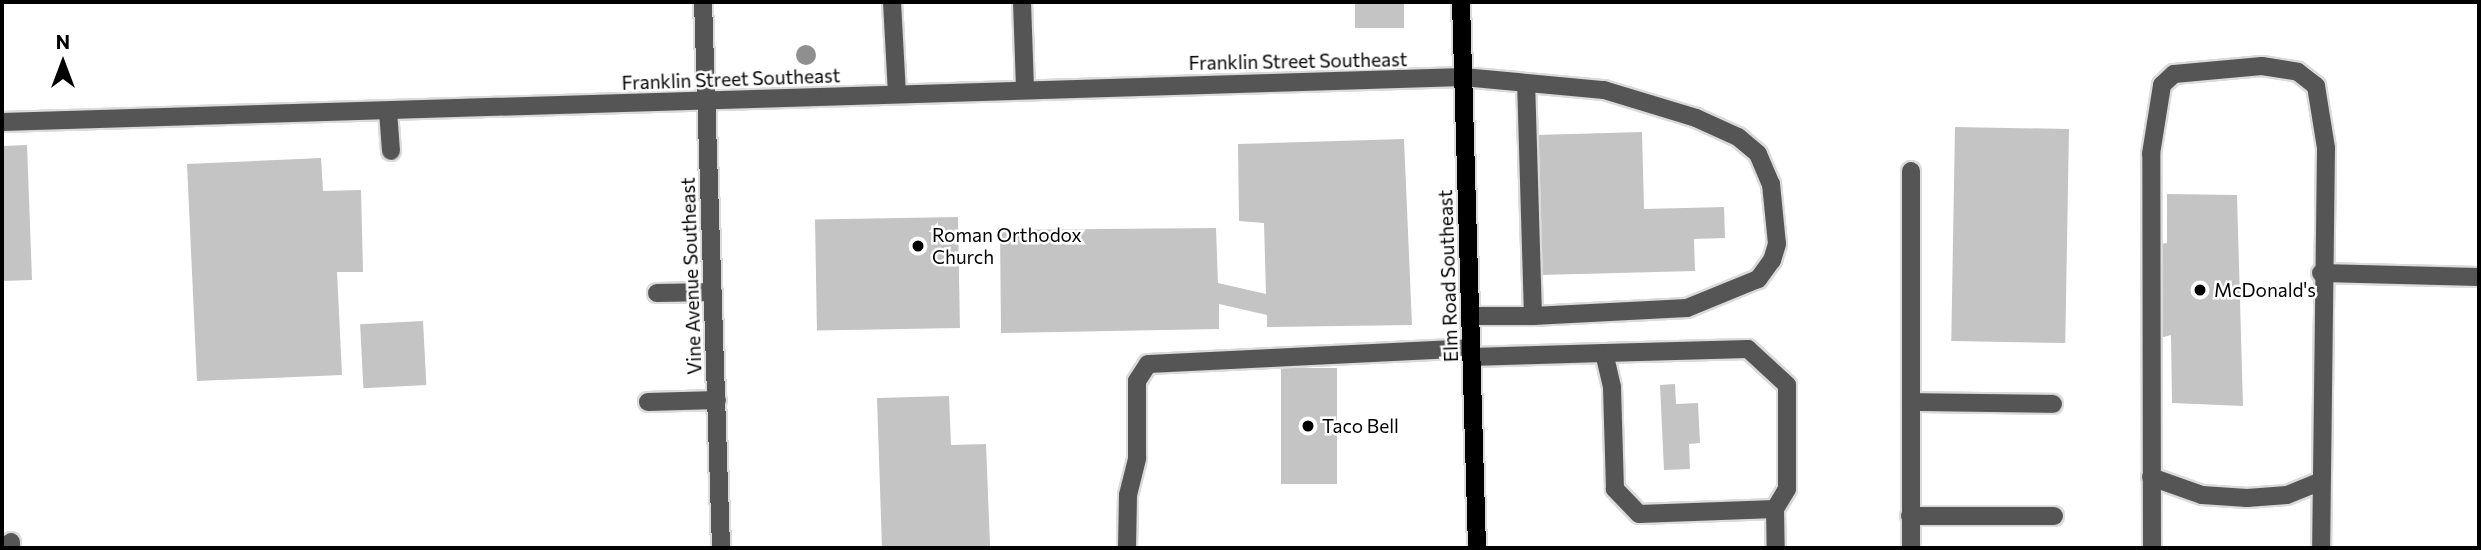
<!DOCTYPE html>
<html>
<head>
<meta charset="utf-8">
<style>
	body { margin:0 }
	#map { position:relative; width:2481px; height:550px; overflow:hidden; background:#fff; font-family:Commissioner,sans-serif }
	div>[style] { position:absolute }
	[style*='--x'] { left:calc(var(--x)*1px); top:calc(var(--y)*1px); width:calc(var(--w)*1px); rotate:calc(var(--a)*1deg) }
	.building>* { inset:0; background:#c4c4c4; transform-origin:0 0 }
	.roads { filter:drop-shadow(2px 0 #dbdbdb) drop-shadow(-2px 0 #dbdbdb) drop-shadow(0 2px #dbdbdb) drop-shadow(0 -2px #dbdbdb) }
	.minor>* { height:18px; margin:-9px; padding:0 9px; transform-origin:9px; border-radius:9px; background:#555 }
	.major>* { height:18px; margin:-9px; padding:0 9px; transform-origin:9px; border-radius:9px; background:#000 }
	.trees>* { width:20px; height:20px; margin:-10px; border-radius:50%; background:#8f8f8f }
	.dots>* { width:19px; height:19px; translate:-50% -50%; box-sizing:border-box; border:4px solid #fff; border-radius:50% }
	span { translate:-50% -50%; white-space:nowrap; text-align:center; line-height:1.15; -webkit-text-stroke:5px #fff; paint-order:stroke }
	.street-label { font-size:19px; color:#000 }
	.poi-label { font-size:19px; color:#000 }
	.left { translate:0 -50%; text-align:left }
	.frame { position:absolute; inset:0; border:4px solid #000; pointer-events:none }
	.north { position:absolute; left:28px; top:28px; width:70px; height:70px; -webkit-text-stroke:5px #fff; paint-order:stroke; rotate:0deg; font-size:19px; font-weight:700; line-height:28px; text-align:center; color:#000 }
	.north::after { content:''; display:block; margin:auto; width:24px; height:32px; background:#000; clip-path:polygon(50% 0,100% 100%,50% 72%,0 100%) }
</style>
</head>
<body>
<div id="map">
	<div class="building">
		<i style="left:1355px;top:2px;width:49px;height:26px"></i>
		<i style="left:1955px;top:127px;width:114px;height:214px;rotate:1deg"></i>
		<i style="clip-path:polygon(1642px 132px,1644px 209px,1724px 207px,1725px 238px,1694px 239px,1695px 271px,1540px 275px,1536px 135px)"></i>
		<i style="clip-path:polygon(1404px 139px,1412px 325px,1267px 327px,1267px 315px,1219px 304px,1219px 329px,1001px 333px,1000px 230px,1216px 228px,1218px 283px,1266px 294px,1264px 223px,1239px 221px,1238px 144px)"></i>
		<i style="clip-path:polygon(27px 145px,32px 280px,2px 281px,2px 146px)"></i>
		<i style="clip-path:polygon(321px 158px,323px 191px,361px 190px,363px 272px,337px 272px,342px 375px,197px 381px,187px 164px)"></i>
		<i style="clip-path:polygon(2167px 194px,2237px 195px,2243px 406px,2172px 403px,2171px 335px,2160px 338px,2160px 244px,2167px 243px)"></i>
		<i style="left:958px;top:217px;width:111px;height:143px;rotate:89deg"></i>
		<i style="left:423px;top:321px;width:64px;height:63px;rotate:87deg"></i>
		<i style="left:1281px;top:368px;width:56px;height:116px"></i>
		<i style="clip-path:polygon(1675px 384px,1676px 404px,1698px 403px,1700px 443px,1689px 444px,1690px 469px,1664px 470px,1660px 385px)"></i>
		<i style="clip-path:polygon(949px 396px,951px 445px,986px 444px,990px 546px,882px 548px,877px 398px)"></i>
	</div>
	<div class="roads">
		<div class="minor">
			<i style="--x:703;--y:2;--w:546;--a:88.11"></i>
			<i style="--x:892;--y:2;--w:92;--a:86.9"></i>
			<i style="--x:1022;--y:2;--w:87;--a:88"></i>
			<i style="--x:388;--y:111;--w:40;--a:85.7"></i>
			<i style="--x:2;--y:122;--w:1462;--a:-1.76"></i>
			<i style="--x:1463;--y:77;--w:142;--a:5.3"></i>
			<i style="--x:1604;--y:90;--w:96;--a:16.9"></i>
			<i style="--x:1696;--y:118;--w:46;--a:24.3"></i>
			<i style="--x:1738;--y:137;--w:26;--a:40"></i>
			<i style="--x:1758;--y:154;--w:33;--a:67"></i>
			<i style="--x:1771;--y:184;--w:60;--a:84.3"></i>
			<i style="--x:1777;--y:244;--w:17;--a:107"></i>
			<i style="--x:1772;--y:260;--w:24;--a:126"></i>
			<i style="--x:1758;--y:279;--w:77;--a:157.8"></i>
			<i style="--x:1687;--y:308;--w:154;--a:177"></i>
			<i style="--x:2321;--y:273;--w:158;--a:1.5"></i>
			<i style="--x:657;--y:293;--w:56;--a:-1"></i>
			<i style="--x:1470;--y:316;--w:63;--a:0"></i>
			<i style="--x:1533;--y:316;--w:232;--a:-91.7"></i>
			<i style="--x:1471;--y:357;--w:133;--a:-1.7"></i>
			<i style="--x:1604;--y:353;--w:144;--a:-1.6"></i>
			<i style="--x:1748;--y:349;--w:53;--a:42.7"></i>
			<i style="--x:1787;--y:385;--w:104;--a:90"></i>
			<i style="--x:1787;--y:489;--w:23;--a:121"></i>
			<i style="--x:1775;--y:509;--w:136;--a:177.9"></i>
			<i style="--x:1639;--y:514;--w:35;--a:-134"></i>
			<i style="--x:1615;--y:489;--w:102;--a:-91.7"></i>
			<i style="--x:1612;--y:387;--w:35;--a:-103"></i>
			<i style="--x:648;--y:402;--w:69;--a:-1.7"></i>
			<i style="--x:1911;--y:402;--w:142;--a:0.8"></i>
			<i style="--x:2151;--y:477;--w:54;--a:19.4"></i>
			<i style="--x:2202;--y:495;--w:45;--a:3.8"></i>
			<i style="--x:2247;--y:498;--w:40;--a:-4.3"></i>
			<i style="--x:2287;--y:495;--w:35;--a:-22"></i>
			<i style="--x:1775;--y:509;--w:39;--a:89"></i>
			<i style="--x:1910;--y:516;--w:144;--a:0"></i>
			<i style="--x:11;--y:542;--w:6;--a:90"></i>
			<i style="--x:1127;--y:548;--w:53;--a:-88.9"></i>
			<i style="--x:1128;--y:495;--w:38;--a:-76"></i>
			<i style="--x:1137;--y:458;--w:77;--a:-90"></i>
			<i style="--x:1137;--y:381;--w:20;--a:-57"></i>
			<i style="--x:1148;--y:364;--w:323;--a:-2.8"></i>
			<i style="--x:1911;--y:548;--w:377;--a:-90"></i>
			<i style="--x:2152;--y:548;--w:394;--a:-90.1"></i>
			<i style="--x:2151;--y:154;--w:70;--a:-80.9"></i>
			<i style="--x:2162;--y:85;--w:16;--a:-43"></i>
			<i style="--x:2174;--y:74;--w:88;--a:-5.2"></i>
			<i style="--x:2262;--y:66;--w:36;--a:9"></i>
			<i style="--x:2298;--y:72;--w:23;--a:38"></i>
			<i style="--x:2316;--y:86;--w:63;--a:80.8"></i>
			<i style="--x:2326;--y:148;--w:400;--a:90.7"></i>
		</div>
		<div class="major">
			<i style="--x:1461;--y:2;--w:546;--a:88.32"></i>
		</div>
	</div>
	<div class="trees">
		<i style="left:806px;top:55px"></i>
	</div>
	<div class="dots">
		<i style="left:918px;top:246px;background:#000"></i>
		<i style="left:2200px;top:290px;background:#000"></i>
		<i style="left:1308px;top:426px;background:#000"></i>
	</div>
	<div class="street-label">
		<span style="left:1298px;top:61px;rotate:-1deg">Franklin Street Southeast</span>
		<span style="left:731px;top:79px;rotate:-2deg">Franklin Street Southeast</span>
		<span style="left:691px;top:276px;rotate:-92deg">Vine Avenue Southeast</span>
		<span style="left:1448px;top:276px;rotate:-92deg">Elm Road Southeast</span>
	</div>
	<div class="poi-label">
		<span class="left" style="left:932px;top:246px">Roman Orthodox<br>Church</span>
		<span class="left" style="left:2214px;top:290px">McDonald's</span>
		<span class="left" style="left:1322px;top:426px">Taco Bell</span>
	</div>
	<div class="frame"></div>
	<div class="north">N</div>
</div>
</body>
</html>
